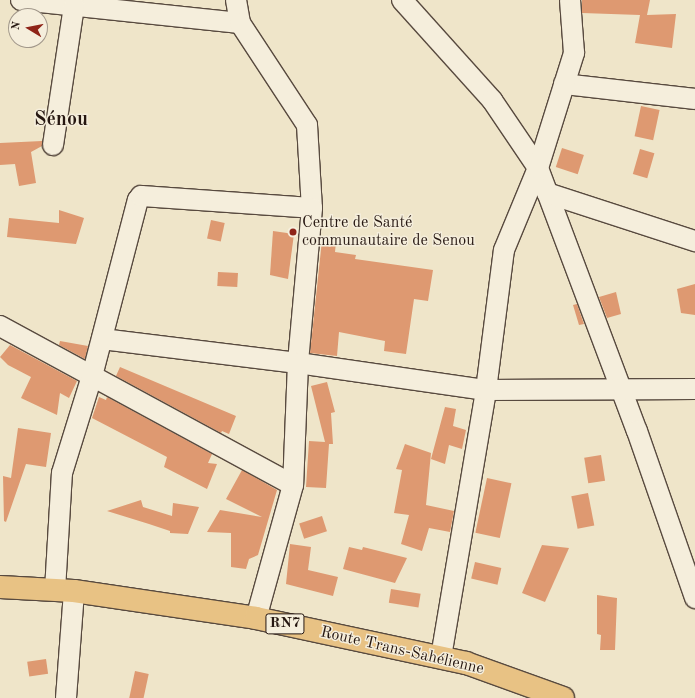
<!DOCTYPE html>
<html>
<head>
<meta charset="utf-8">
<style>
	body { margin:0 }
	#map { position:relative; width:695px; height:698px; overflow:hidden; background:#efe5c9; font-family:"Old Standard TT",serif }
	div>[style] { position:absolute }
	[style*='--x'] { left:calc(var(--x)*1px); top:calc(var(--y)*1px); width:calc(var(--w)*1px); rotate:calc(var(--a)*1deg) }
	.building>* { inset:0; background:#de9971; transform-origin:0 0 }
	.roads { filter:drop-shadow(1px 0 #584a3f) drop-shadow(-1px 0 #584a3f) drop-shadow(0 1px #584a3f) drop-shadow(0 -1px #584a3f) }
	.minor>* { height:20px; margin:-10px; padding:0 10px; transform-origin:10px; border-radius:10px; background:#f5eedc }
	.trunk>* { height:22px; margin:-11px; padding:0 11px; transform-origin:11px; border-radius:11px; background:#e8c284 }
	.dots>* { width:11px; height:11px; translate:-50% -50%; box-sizing:border-box; border:2px solid #f5eedc; border-radius:50% }
	span { translate:-50% -50%; white-space:nowrap; text-align:center; line-height:1.15; -webkit-text-stroke:3px #f5eedc; paint-order:stroke }
	.shield-label span { padding:1px 3px; background:#f5eedc; border:1px solid; border-radius:3px; -webkit-text-stroke-width:0 }
	.shield-label { font-size:15px; color:#261711; font-weight:700 }
	.poi-label { font-size:16px; color:#261711 }
	.left { translate:0 -50%; text-align:left }
	.street-label { font-size:16px; color:#261711 }
	.district-label { font-size:20px; color:#261711; font-weight:700 }
	.north { position:absolute; left:8px; top:8px; width:40px; height:40px; box-sizing:border-box; background:#f5eedc; border:1px solid #a2988b; border-radius:50%; rotate:280deg; font-size:11px; font-weight:700; line-height:16px; text-align:center; color:#261711 }
	.north::after { content:''; display:block; margin:auto; width:14px; height:18px; background:#8f2418; clip-path:polygon(50% 0,100% 100%,50% 72%,0 100%) }
</style>
</head>
<body>
<div id="map">
	<div class="building">
		<i style="clip-path:polygon(582px 0,650px 0,647px 15px,676px 14px,672px 48px,635px 43px,640px 15px,582px 13px)"></i>
		<i style="left:641px;top:106px;width:19px;height:31px;rotate:12deg"></i>
		<i style="clip-path:polygon(42px 141px,42px 146px,31px 152px,36px 183px,19px 186px,15px 164px,0 165px,0 143px)"></i>
		<i style="left:562px;top:148px;width:23px;height:20px;rotate:18deg"></i>
		<i style="left:640px;top:149px;width:15px;height:26px;rotate:16deg"></i>
		<i style="clip-path:polygon(59px 210px,84px 218px,76px 244px,7px 237px,9px 218px,59px 223px)"></i>
		<i style="left:211px;top:220px;width:14px;height:19px;rotate:12deg"></i>
		<i style="clip-path:polygon(273px 231px,294px 234px,288px 279px,270px 275px)"></i>
		<i style="clip-path:polygon(322px 240px,336px 242px,335px 252px,356px 255px,355px 259px,433px 270px,428px 301px,414px 299px,406px 354px,384px 351px,385px 341px,339px 332px,337px 356px,310px 353px)"></i>
		<i style="left:218px;top:272px;width:20px;height:14px;rotate:3deg"></i>
		<i style="clip-path:polygon(695px 284px,695px 315px,681px 313px,677px 289px)"></i>
		<i style="clip-path:polygon(616px 292px,621px 314px,607px 318px,599px 297px)"></i>
		<i style="clip-path:polygon(577px 304px,584px 324px,579px 325px,573px 305px)"></i>
		<i style="clip-path:polygon(60px 341px,88px 346px,85px 359px,59px 345px)"></i>
		<i style="clip-path:polygon(10px 345px,77px 381px,69px 398px,60px 393px,57px 415px,21px 398px,31px 377px,8px 365px,0 357px)"></i>
		<i style="clip-path:polygon(120px 367px,236px 416px,229px 434px,222px 431px,221px 433px,116px 376px)"></i>
		<i style="clip-path:polygon(327px 382px,335px 412px,331px 413px,333px 444px,329px 444px,326px 488px,306px 487px,309px 441px,325px 442px,311px 386px)"></i>
		<i style="clip-path:polygon(99px 397px,106px 400px,107px 397px,212px 454px,208px 463px,217px 464px,207px 489px,164px 467px,167px 457px,92px 418px)"></i>
		<i style="clip-path:polygon(445px 407px,456px 409px,453px 426px,466px 430px,462px 449px,449px 445px,445px 464px,431px 459px)"></i>
		<i style="clip-path:polygon(18px 428px,51px 433px,46px 467px,26px 464px,6px 522px,4px 521px,3px 476px,11px 478px)"></i>
		<i style="clip-path:polygon(405px 444px,431px 453px,426px 505px,454px 511px,450px 532px,429px 528px,422px 551px,401px 544px,409px 515px,394px 513px,402px 470px,396px 469px)"></i>
		<i style="left:601px;top:455px;width:26px;height:17px;rotate:81deg"></i>
		<i style="clip-path:polygon(242px 470px,277px 490px,258px 555px,249px 559px,246px 569px,231px 567px,231px 533px,207px 532px,220px 510px,262px 517px,226px 499px)"></i>
		<i style="left:487px;top:478px;width:25px;height:56px;rotate:12deg"></i>
		<i style="left:588px;top:493px;width:33px;height:17px;rotate:79deg"></i>
		<i style="clip-path:polygon(141px 500px,143px 507px,172px 516px,173px 503px,199px 507px,188px 534px,170px 533px,170px 531px,149px 524px,107px 511px)"></i>
		<i style="left:322px;top:516px;width:16px;height:24px;rotate:72deg"></i>
		<i style="clip-path:polygon(290px 544px,311px 547px,308px 570px,338px 577px,333px 596px,286px 584px)"></i>
		<i style="clip-path:polygon(542px 545px,569px 548px,545px 602px,522px 593px)"></i>
		<i style="clip-path:polygon(349px 547px,362px 550px,363px 547px,407px 558px,395px 583px,343px 569px)"></i>
		<i style="left:475px;top:562px;width:27px;height:17px;rotate:13deg"></i>
		<i style="left:391px;top:589px;width:30px;height:14px;rotate:9deg"></i>
		<i style="clip-path:polygon(597px 595px,617px 598px,615px 650px,600px 650px,601px 635px,597px 634px)"></i>
		<i style="left:46px;top:659px;width:15px;height:19px;rotate:82deg"></i>
		<i style="left:135px;top:671px;width:14px;height:28px;rotate:12deg"></i>
	</div>
	<div class="roads">
		<div class="minor">
			<i style="--x:21;--y:0;--w:220;--a:6"></i>
			<i style="--x:236;--y:0;--w:23;--a:80"></i>
			<i style="--x:240;--y:23;--w:122;--a:56.7"></i>
			<i style="--x:307;--y:125;--w:83;--a:86.6"></i>
			<i style="--x:312;--y:208;--w:156;--a:95.2"></i>
			<i style="--x:298;--y:363;--w:122;--a:92.3"></i>
			<i style="--x:293;--y:485;--w:138;--a:105.5"></i>
			<i style="--x:402;--y:0;--w:135;--a:48"></i>
			<i style="--x:492;--y:100;--w:82;--a:55.9"></i>
			<i style="--x:538;--y:168;--w:281;--a:69.4"></i>
			<i style="--x:637;--y:431;--w:177;--a:70.8"></i>
			<i style="--x:564;--y:84;--w:132;--a:6.5"></i>
			<i style="--x:53;--y:145;--w:141;--a:-81.4"></i>
			<i style="--x:547;--y:193;--w:156;--a:18"></i>
			<i style="--x:0;--y:326;--w:333;--a:28.5"></i>
			<i style="--x:102;--y:339;--w:197;--a:7"></i>
			<i style="--x:298;--y:363;--w:190;--a:8.2"></i>
			<i style="--x:486;--y:390;--w:209;--a:-0.3"></i>
			<i style="--x:55;--y:590;--w:117;--a:-86.6"></i>
			<i style="--x:62;--y:473;--w:102;--a:-72.8"></i>
			<i style="--x:92;--y:376;--w:182;--a:-75.4"></i>
			<i style="--x:138;--y:200;--w:5;--a:-53"></i>
			<i style="--x:141;--y:196;--w:171;--a:4"></i>
			<i style="--x:441;--y:657;--w:271;--a:-80.4"></i>
			<i style="--x:486;--y:390;--w:141;--a:-82.7"></i>
			<i style="--x:504;--y:250;--w:89;--a:-67.5"></i>
			<i style="--x:538;--y:168;--w:121;--a:-72.6"></i>
			<i style="--x:574;--y:53;--w:53;--a:-94.3"></i>
			<i style="--x:66;--y:698;--w:107;--a:-85.7"></i>
		</div>
		<div class="trunk">
			<i style="--x:0;--y:587;--w:74;--a:3.1"></i>
			<i style="--x:74;--y:591;--w:184;--a:8.4"></i>
			<i style="--x:256;--y:618;--w:215;--a:12.1"></i>
			<i style="--x:466;--y:663;--w:103;--a:19.8"></i>
		</div>
	</div>
	<div class="dots">
		<i style="left:293px;top:232px;background:#8f2418"></i>
	</div>
	<div class="shield-label">
		<span style="left:285px;top:624px">RN7</span>
	</div>
	<div class="poi-label">
		<span class="left" style="left:302px;top:232px">Centre de Santé<br>communautaire de Senou</span>
	</div>
	<div class="street-label">
		<span style="left:402px;top:651px;rotate:13deg">Route Trans-Sahélienne</span>
	</div>
	<div class="district-label">
		<span style="left:61px;top:120px">Sénou</span>
	</div>
	<div class="north">N</div>
</div>
</body>
</html>
